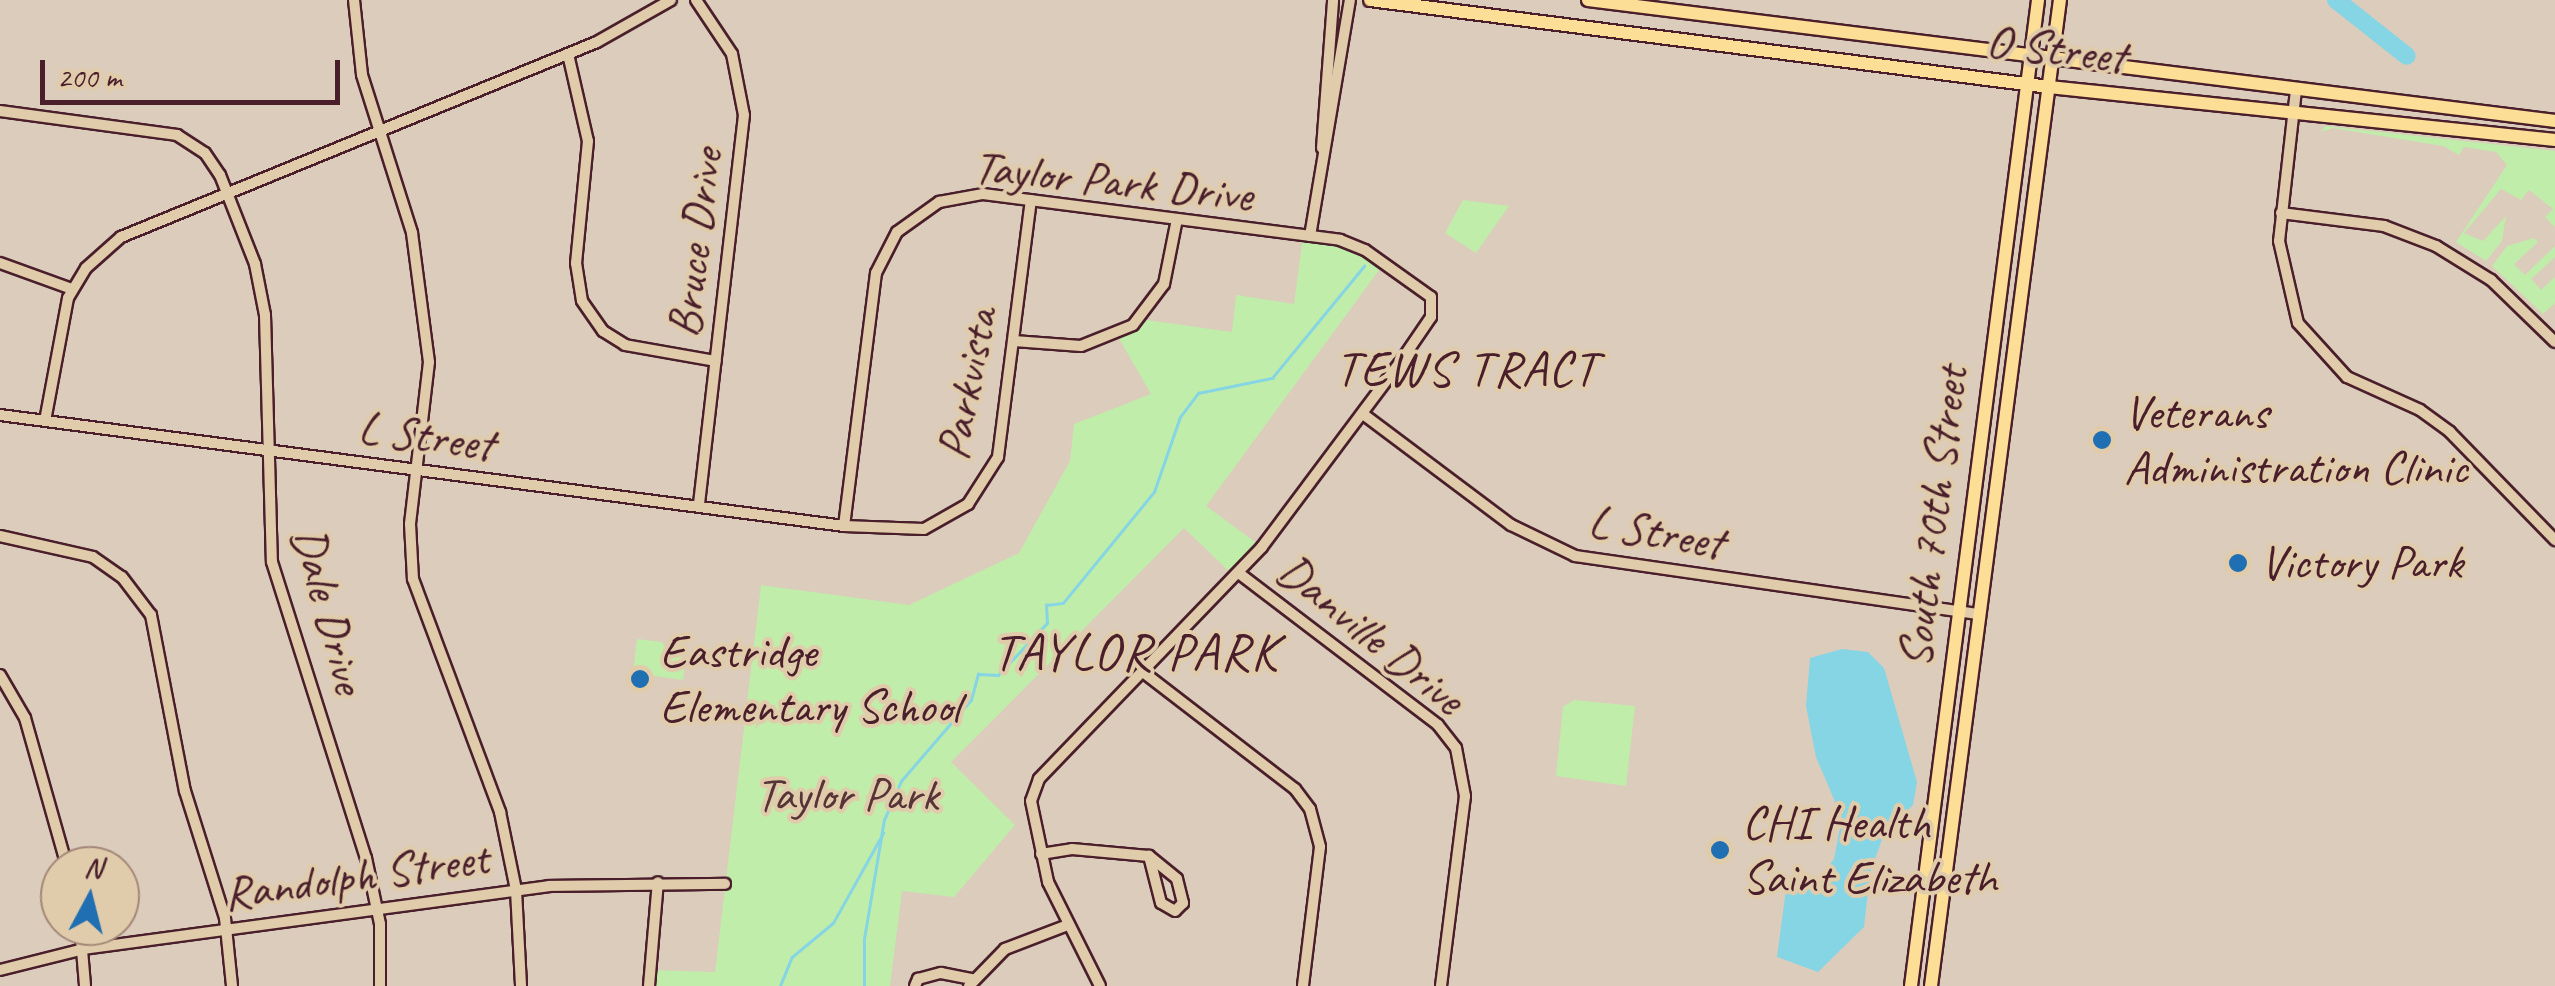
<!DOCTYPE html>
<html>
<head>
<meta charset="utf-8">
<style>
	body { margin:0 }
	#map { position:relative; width:2555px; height:986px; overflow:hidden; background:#dbccbc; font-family:Caveat,sans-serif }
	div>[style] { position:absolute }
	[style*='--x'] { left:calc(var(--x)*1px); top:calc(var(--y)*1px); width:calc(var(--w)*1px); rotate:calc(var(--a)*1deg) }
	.green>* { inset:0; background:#c0edaa }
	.water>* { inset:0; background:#86d5e4 }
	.stream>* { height:2.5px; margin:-1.25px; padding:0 1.25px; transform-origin:1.25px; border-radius:1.25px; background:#86d5e4 }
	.river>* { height:18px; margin:-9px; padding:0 9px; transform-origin:9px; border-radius:9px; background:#86d5e4 }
	.roads { filter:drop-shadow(2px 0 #4a1f2b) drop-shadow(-2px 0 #4a1f2b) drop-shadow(0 2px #4a1f2b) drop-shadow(0 -2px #4a1f2b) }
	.minor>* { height:10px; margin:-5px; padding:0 5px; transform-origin:5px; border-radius:5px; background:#e0ccab }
	.major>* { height:12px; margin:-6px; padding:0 6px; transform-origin:6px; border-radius:6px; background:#fdde96 }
	.dots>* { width:28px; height:28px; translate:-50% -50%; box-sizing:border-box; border:5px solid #e0ccab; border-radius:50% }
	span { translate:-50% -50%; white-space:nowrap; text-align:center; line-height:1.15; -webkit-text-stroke:8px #e0ccab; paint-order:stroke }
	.street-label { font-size:48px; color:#4a1f2b }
	.poi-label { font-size:48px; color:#4a1f2b }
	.left { translate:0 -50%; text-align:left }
	.park-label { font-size:48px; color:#563438 }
	.neighbourhood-label { font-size:50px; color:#4a1f2b; letter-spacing:2.5px }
	.quarter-label { font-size:52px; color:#4a1f2b; letter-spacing:2.5px }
	.north { position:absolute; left:40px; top:846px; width:100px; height:100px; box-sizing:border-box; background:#e0ccab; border:2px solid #a48778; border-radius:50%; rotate:7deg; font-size:28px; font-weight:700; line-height:40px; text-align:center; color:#4a1f2b }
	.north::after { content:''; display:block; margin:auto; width:35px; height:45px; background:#1f6fb2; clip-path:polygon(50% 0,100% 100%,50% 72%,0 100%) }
	.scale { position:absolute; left:40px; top:60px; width:300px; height:45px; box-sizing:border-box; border:5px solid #4a1f2b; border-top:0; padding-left:12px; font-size:30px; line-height:35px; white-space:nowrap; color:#4a1f2b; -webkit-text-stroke:8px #e0ccab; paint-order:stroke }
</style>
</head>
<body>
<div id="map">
	<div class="green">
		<i style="clip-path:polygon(2325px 126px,2555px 151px,2555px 227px,2545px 217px,2553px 209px,2529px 190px,2521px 200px,2501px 189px,2464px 233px,2483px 241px,2506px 216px,2502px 241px,2486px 261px,2456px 242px,2507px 165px,2496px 152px,2464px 147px,2459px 155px,2443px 146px,2333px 128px,2321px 132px)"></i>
		<i style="clip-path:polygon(1463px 200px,1509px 206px,1476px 253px,1445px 233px)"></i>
		<i style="clip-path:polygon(1303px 236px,1340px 240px,1385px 262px,1206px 506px,1262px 547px,1236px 578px,1184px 528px,951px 762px,1015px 825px,954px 897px,902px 891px,890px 986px,649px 986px,650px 970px,715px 972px,761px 585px,909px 605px,1019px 553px,1070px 461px,1074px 424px,1151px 394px,1117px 335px,1139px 319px,1232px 332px,1236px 295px,1294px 304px)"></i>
		<i style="clip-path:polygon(2534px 238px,2538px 242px,2514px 264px,2525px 275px,2555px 246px,2555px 257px,2531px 279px,2541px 290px,2555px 277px,2555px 303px,2543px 314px,2492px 266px,2507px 246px)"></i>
		<i style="clip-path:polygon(637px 639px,662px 642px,671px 656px,686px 658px,683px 680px,633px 673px)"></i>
		<i style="clip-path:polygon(1574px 700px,1635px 706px,1626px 786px,1556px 776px,1563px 707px)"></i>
	</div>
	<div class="water">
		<i style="clip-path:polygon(1842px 649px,1868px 652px,1884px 668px,1917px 782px,1913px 805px,1884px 834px,1870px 873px,1864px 927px,1818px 972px,1777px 957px,1787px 882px,1821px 877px,1834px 859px,1842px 818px,1816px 757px,1806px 706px,1810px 658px)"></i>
	</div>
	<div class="stream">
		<i style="--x:780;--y:986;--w:31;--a:-68"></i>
		<i style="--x:792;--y:957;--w:53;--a:-39.7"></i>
		<i style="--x:833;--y:923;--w:103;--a:-60.9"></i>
		<i style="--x:864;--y:986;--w:47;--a:-90"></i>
		<i style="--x:864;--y:939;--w:121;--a:-80.5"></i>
		<i style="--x:884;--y:820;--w:43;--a:-66.4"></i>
		<i style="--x:901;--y:781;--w:107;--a:-49.2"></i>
		<i style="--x:971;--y:700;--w:27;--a:-75"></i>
		<i style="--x:978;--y:674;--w:20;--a:3"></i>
		<i style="--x:998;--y:675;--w:71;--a:-46.7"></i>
		<i style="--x:1047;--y:623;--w:18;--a:-93"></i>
		<i style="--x:1046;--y:605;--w:17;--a:-7"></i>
		<i style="--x:1063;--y:603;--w:144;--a:-50.7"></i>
		<i style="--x:1154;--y:492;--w:79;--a:-70.9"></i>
		<i style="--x:1180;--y:417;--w:30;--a:-53"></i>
		<i style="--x:1198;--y:393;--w:76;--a:-11.5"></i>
		<i style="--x:1272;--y:378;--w:145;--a:-50.6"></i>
	</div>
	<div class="river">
		<i style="--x:2336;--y:0;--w:90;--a:38.3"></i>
	</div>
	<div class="roads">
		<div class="minor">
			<i style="--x:354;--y:0;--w:75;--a:83.9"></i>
			<i style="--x:362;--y:75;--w:166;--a:72.4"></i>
			<i style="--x:412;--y:233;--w:130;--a:82.5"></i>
			<i style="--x:429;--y:362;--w:163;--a:96.7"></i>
			<i style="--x:410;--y:524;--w:55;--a:86.9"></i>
			<i style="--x:413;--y:579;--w:249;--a:69.5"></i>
			<i style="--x:500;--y:812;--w:80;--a:78.4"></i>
			<i style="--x:516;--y:890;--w:96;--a:87"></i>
			<i style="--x:696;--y:0;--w:65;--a:56.3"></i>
			<i style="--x:732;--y:54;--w:62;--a:78.9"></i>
			<i style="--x:744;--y:115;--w:394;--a:96.6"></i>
			<i style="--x:568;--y:54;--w:89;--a:77.1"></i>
			<i style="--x:588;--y:141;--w:123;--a:95.6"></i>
			<i style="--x:576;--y:263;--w:38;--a:81"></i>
			<i style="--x:582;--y:301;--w:37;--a:55"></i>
			<i style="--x:603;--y:331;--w:26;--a:32"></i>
			<i style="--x:625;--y:345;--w:92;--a:10"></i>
			<i style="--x:2296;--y:90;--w:152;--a:96.4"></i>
			<i style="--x:2279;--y:241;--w:84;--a:77"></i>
			<i style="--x:2298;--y:323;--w:73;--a:47.8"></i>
			<i style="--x:2347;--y:377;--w:80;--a:24.3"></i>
			<i style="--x:2420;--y:410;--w:37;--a:36"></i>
			<i style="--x:2450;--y:432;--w:151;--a:45.8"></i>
			<i style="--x:0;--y:111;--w:179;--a:7.7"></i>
			<i style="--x:177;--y:135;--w:33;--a:33"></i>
			<i style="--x:205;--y:153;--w:27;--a:56"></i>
			<i style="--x:220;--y:175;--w:96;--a:68.5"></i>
			<i style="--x:255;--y:264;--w:52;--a:78.9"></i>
			<i style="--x:265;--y:315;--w:247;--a:88.4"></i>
			<i style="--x:272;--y:562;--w:311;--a:72.4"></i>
			<i style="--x:366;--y:858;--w:67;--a:78"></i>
			<i style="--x:380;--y:924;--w:62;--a:90"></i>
			<i style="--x:1322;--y:148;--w:148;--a:-85.7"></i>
			<i style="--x:2281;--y:213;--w:104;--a:7.2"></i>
			<i style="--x:2384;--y:226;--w:56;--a:21"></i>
			<i style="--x:2436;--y:246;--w:65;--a:31.7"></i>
			<i style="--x:2491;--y:280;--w:89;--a:44.1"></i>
			<i style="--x:1310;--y:236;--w:239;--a:-80.4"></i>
			<i style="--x:0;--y:263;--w:77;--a:19.9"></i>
			<i style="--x:1014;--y:341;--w:67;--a:4.3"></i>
			<i style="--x:1081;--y:346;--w:56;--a:-22"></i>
			<i style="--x:1133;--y:325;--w:51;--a:-52.9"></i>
			<i style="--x:1164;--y:284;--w:66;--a:-78.7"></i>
			<i style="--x:1363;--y:414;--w:185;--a:36.9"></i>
			<i style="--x:1511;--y:525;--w:71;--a:25.8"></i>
			<i style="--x:1575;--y:556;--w:407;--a:8.2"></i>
			<i style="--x:0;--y:415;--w:851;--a:7.49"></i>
			<i style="--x:844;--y:526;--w:80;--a:2.1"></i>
			<i style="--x:924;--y:529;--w:51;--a:-29.6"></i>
			<i style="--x:968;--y:504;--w:56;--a:-57.4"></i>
			<i style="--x:998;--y:457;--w:259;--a:-82.7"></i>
			<i style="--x:45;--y:421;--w:125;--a:-79.4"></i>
			<i style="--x:68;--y:298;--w:35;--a:-59"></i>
			<i style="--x:86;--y:268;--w:47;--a:-41.5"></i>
			<i style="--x:121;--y:237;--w:514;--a:-22.28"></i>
			<i style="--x:597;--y:42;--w:85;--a:-29.6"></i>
			<i style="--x:844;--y:526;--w:255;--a:-82.8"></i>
			<i style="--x:876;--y:273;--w:46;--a:-62.9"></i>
			<i style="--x:897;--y:232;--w:52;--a:-35.5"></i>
			<i style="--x:939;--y:202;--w:45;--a:-10.3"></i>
			<i style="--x:983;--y:194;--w:360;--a:7.3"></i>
			<i style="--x:1340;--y:240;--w:27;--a:22"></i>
			<i style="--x:1365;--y:250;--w:81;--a:35.5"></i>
			<i style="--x:1431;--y:297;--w:20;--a:90"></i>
			<i style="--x:1431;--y:317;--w:53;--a:124.3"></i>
			<i style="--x:1401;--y:361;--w:232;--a:126.8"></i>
			<i style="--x:1262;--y:547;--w:322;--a:133.9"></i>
			<i style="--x:1039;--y:779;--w:23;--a:110"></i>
			<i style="--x:1031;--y:801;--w:83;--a:78.1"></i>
			<i style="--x:1048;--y:882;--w:116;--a:63.4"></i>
			<i style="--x:0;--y:536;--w:95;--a:12.7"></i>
			<i style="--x:93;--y:557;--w:35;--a:35"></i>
			<i style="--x:122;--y:577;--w:48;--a:52.7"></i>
			<i style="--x:151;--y:615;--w:179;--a:79.1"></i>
			<i style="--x:185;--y:791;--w:133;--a:72.5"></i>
			<i style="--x:225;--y:918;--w:68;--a:84.1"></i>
			<i style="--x:1240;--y:574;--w:249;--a:37.3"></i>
			<i style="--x:1438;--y:725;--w:29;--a:52"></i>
			<i style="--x:1456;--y:748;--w:49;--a:79.4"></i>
			<i style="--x:1465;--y:796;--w:192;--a:97.2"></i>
			<i style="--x:1143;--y:672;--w:192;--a:37.6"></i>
			<i style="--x:1295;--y:789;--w:25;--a:53"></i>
			<i style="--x:1310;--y:809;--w:39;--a:75"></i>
			<i style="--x:1320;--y:847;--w:140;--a:97"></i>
			<i style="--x:0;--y:675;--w:50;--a:59.8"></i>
			<i style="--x:25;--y:718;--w:154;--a:74.2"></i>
			<i style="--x:1041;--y:854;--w:31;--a:-9"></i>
			<i style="--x:1072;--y:849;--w:77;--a:5.2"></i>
			<i style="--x:1149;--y:856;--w:36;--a:39"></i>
			<i style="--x:1177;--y:879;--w:25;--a:76"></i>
			<i style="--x:1183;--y:903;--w:11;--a:135"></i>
			<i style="--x:1175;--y:911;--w:16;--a:-150"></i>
			<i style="--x:1161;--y:903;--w:49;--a:-104.3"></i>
			<i style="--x:80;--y:926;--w:60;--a:85.2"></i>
			<i style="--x:0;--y:970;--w:87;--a:-14"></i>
			<i style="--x:84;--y:949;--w:469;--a:-7.7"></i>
			<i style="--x:549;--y:886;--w:176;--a:-0.7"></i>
			<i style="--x:649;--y:986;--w:104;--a:-85.1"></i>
			<i style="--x:915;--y:986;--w:8;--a:-67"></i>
			<i style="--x:918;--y:979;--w:24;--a:-15"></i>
			<i style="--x:941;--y:973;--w:33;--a:11"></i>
			<i style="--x:969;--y:986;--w:52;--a:-45.8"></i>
			<i style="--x:1005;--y:949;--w:64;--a:-21"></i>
		</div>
		<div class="major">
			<i style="--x:1370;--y:0;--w:685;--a:7.3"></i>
			<i style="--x:2049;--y:87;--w:509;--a:5.98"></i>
			<i style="--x:1588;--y:0;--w:975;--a:7.13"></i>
			<i style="--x:1911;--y:986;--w:994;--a:-82.66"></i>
			<i style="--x:1931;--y:986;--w:994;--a:-82.55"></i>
		</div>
	</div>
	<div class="dots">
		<i style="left:2102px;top:440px;background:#1f6fb2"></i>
		<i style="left:2238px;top:563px;background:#1f6fb2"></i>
		<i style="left:640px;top:679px;background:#1f6fb2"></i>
		<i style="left:1720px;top:850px;background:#1f6fb2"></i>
	</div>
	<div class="street-label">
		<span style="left:2056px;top:49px;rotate:7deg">O Street</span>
		<span style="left:1113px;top:181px;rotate:6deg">Taylor Park Drive</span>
		<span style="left:695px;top:243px;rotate:-83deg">Bruce Drive</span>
		<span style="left:967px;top:384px;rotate:-79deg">Parkvista</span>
		<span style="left:426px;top:436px;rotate:8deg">L Street</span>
		<span style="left:1933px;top:517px;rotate:-83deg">South 70th Street</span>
		<span style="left:1656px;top:532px;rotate:10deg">L Street</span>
		<span style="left:329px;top:610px;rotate:75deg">Dale Drive</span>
		<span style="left:1371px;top:634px;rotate:39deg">Danville Drive</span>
		<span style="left:356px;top:876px;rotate:-8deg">Randolph Street</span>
	</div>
	<div class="poi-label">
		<span class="left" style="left:2124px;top:440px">Veterans<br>Administration Clinic</span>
		<span class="left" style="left:2260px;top:563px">Victory Park</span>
		<span class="left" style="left:660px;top:679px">Eastridge<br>Elementary School</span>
		<span class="left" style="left:1742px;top:850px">CHI Health<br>Saint Elizabeth</span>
	</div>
	<div class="park-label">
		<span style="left:847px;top:795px">Taylor Park</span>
	</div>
	<div class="neighbourhood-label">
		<span style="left:1467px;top:369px">TEWS TRACT</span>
	</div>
	<div class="quarter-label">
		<span style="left:1136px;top:653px">TAYLOR PARK</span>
	</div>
	<div class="north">N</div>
	<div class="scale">200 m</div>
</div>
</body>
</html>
